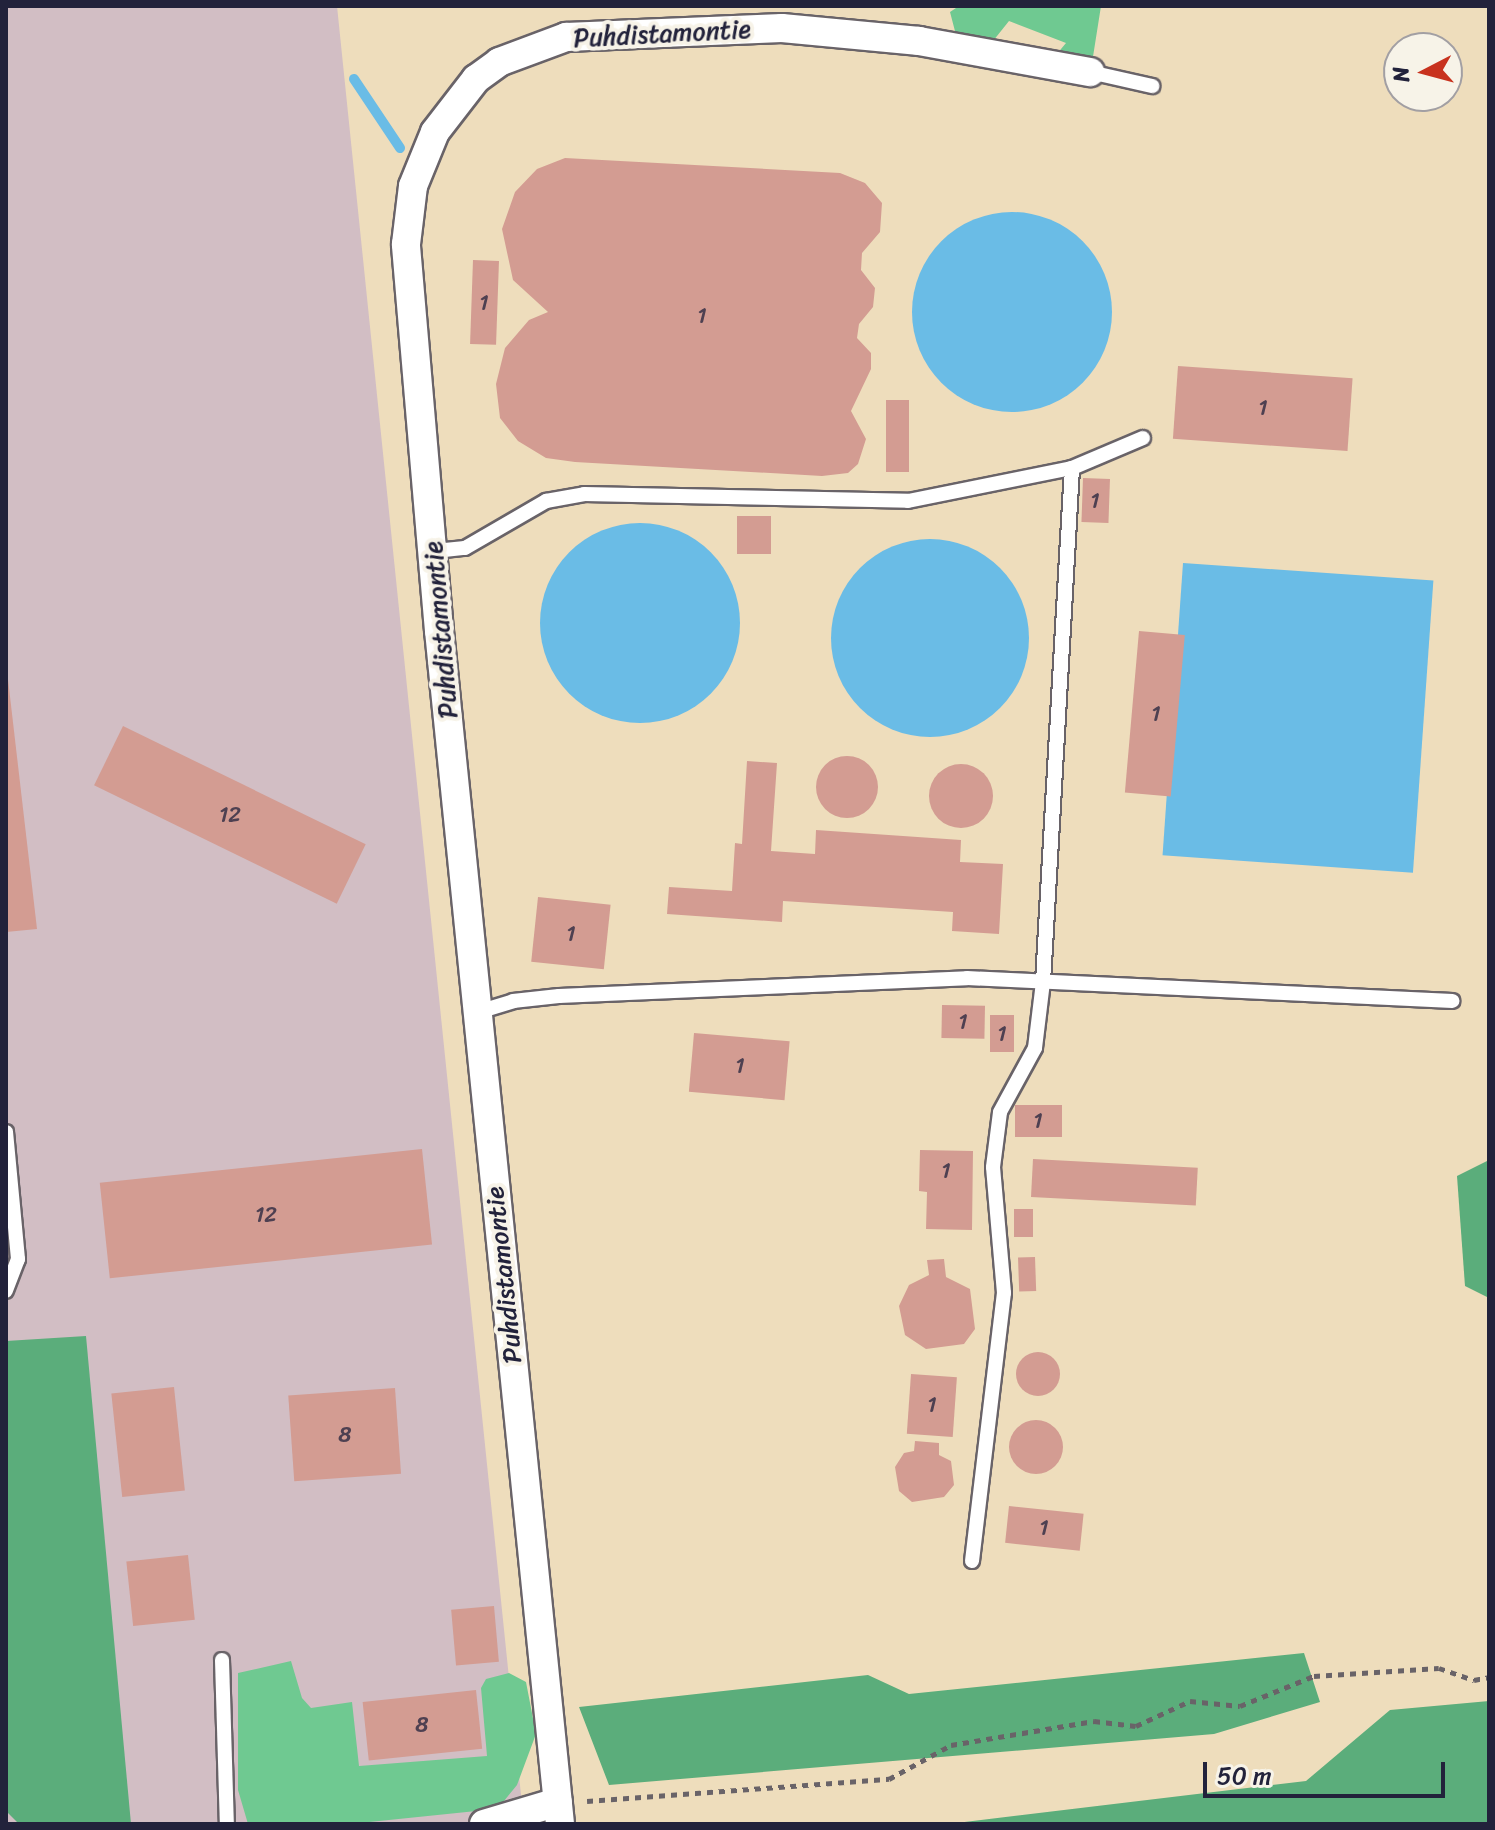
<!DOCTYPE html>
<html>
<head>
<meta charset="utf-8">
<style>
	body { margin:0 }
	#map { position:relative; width:1495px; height:1830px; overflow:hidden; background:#eeddbc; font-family:Sriracha,sans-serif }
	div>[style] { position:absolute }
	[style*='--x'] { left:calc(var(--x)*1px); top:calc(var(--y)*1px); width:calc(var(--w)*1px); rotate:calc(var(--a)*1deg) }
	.industrial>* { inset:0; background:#d2bec4 }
	.green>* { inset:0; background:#6fc991 }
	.forest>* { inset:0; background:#5bad7b }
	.water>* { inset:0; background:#6abce6; transform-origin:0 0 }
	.round { border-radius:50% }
	.stream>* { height:10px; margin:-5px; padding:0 5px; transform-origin:5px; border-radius:5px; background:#6abce6 }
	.building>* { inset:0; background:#d39c92; transform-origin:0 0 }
	.path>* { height:5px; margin-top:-2.5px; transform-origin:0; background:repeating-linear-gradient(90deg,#696368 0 6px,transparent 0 12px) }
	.roads { filter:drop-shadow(2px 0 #696368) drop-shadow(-2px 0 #696368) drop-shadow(0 2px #696368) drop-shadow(0 -2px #696368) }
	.service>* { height:14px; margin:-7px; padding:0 7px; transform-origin:7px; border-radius:7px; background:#fff }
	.minor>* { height:28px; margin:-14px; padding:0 14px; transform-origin:14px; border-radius:14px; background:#fff }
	span { translate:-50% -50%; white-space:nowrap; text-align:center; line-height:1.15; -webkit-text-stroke:8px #f7f3e8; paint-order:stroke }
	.number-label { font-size:22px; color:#4e4051 }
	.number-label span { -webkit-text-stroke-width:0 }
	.street-label { font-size:26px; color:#22223b }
	.frame { position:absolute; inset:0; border:8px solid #22223b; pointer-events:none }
	.north { position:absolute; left:1383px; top:32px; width:80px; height:80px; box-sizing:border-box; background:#f7f3e8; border:2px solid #a29fa3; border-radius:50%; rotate:264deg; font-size:22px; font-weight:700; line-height:32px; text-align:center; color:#22223b }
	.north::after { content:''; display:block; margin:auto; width:28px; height:36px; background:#c8321e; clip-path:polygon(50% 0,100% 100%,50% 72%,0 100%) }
	.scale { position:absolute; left:1203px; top:1762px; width:242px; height:36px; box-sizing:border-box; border:4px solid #22223b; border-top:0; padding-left:10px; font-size:24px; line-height:28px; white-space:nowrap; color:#22223b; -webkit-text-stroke:6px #f7f3e8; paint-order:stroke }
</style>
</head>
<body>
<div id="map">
	<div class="industrial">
		<i style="clip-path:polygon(6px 6px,337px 6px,524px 1824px,6px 1824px)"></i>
	</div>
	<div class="green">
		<i style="clip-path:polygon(959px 6px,1101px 6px,1092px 63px,1056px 55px,1066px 43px,1009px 21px,993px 41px,956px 35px,950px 12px)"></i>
		<i style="clip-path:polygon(291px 1661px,302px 1698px,311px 1708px,352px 1702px,359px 1766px,487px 1756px,481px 1688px,486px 1679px,509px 1673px,526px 1682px,536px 1734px,517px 1785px,504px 1801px,486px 1810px,350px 1824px,248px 1824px,238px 1790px,238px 1673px)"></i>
	</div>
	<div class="forest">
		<i style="clip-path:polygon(1489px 1160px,1489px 1298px,1465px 1286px,1457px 1176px)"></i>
		<i style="clip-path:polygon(86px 1336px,131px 1824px,19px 1824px,6px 1811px,6px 1341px)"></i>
		<i style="clip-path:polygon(1304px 1653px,1320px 1702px,1214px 1734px,609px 1785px,579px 1707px,868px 1675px,909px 1694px)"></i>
		<i style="clip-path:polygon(1489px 1701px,1489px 1824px,948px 1824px,1306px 1781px,1390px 1710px)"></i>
	</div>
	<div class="water">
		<i class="round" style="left:912px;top:212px;width:200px;height:200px"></i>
		<i class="round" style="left:540px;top:523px;width:200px;height:200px"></i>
		<i class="round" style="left:831px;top:539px;width:198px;height:198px"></i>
		<i style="left:1183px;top:563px;width:251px;height:293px;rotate:4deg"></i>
	</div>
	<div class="stream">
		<i style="--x:354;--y:79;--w:83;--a:56.3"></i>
	</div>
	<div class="building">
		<i style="clip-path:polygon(565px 158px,840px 173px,865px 183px,882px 203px,880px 232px,862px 253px,861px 270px,875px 288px,873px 307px,859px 324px,857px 338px,871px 353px,871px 369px,851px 411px,866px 439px,858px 464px,848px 473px,822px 476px,575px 462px,546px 458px,518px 441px,500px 418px,496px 384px,505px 348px,529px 320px,548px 312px,513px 280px,502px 229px,515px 192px,537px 169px)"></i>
		<i style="left:473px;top:260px;width:26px;height:84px;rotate:2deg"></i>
		<i style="left:1178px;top:366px;width:175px;height:73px;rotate:4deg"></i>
		<i style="left:886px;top:400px;width:23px;height:72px"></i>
		<i style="left:1083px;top:478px;width:27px;height:44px;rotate:2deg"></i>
		<i style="left:737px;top:516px;width:34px;height:38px"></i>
		<i style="left:1139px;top:631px;width:46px;height:162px;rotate:5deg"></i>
		<i style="clip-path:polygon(6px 662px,37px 929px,6px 932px)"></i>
		<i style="left:123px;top:726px;width:270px;height:66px;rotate:26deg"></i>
		<i class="round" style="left:816px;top:756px;width:62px;height:62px"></i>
		<i style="clip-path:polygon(747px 761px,777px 763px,771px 851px,815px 854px,816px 830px,961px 840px,960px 862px,1003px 864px,999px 934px,952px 931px,953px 912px,783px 901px,782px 922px,667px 914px,669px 887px,732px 891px,735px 843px,742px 844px)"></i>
		<i class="round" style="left:929px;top:764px;width:64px;height:64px"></i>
		<i style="left:538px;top:897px;width:73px;height:65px;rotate:6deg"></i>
		<i style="left:942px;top:1005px;width:43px;height:33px;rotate:1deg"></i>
		<i style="left:990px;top:1015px;width:24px;height:37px"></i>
		<i style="left:694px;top:1033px;width:96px;height:59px;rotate:5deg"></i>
		<i style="left:1015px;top:1105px;width:47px;height:32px"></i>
		<i style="left:422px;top:1149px;width:96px;height:324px;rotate:84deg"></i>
		<i style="clip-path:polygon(920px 1150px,973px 1151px,972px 1230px,926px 1229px,927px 1192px,919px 1191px)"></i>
		<i style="left:1033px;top:1159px;width:165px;height:38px;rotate:3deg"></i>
		<i style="left:1014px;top:1209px;width:19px;height:28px"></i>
		<i style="left:1035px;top:1257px;width:34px;height:17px;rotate:88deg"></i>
		<i style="clip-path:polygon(944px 1259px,946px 1277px,970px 1289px,975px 1329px,964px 1344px,926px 1349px,905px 1335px,899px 1306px,909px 1285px,929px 1275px,927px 1260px)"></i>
		<i class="round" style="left:1016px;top:1352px;width:44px;height:44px"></i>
		<i style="left:911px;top:1374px;width:46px;height:60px;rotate:4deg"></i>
		<i style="left:174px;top:1387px;width:104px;height:63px;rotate:84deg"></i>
		<i style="left:395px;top:1388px;width:86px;height:107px;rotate:86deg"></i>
		<i class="round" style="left:1009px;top:1420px;width:54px;height:54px"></i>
		<i style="clip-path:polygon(915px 1441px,939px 1443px,939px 1455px,951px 1461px,954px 1485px,944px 1497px,912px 1502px,899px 1491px,895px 1467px,904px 1453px,914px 1451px)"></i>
		<i style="left:1009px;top:1506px;width:75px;height:37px;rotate:6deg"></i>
		<i style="left:188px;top:1555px;width:65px;height:62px;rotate:84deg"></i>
		<i style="left:494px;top:1606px;width:56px;height:43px;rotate:85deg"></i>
		<i style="left:476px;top:1690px;width:59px;height:114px;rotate:84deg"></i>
	</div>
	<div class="path">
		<i style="--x:587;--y:1801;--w:303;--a:-4.2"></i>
		<i style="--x:889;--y:1779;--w:71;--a:-28.7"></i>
		<i style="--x:951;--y:1745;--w:145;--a:-9.5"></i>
		<i style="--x:1094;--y:1721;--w:42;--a:6.8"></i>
		<i style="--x:1136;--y:1726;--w:60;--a:-24.8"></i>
		<i style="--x:1190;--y:1701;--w:50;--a:5.7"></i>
		<i style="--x:1240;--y:1706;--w:80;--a:-22.1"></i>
		<i style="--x:1314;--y:1676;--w:125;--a:-3.7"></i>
		<i style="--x:1439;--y:1668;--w:37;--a:19"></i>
		<i style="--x:1474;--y:1680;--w:15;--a:-11"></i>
	</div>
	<div class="roads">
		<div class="service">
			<i style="--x:1090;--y:72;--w:64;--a:12.7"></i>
			<i style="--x:435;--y:551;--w:30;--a:-6"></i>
			<i style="--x:465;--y:548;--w:94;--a:-30.1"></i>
			<i style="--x:546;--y:501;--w:39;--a:-10"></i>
			<i style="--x:584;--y:494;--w:324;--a:1.2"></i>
			<i style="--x:908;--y:501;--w:167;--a:-11.4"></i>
			<i style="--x:1072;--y:468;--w:77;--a:-22.9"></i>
			<i style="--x:478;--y:1012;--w:37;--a:-17"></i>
			<i style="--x:513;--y:1001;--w:46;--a:-6.2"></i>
			<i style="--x:559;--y:996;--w:408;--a:-2.5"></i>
			<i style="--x:967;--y:978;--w:486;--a:2.7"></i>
			<i style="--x:6;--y:1132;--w:128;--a:84.6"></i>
			<i style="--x:18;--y:1259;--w:34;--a:111"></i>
			<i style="--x:972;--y:1561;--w:270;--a:-83.2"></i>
			<i style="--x:1004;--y:1293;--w:126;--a:-95"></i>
			<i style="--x:993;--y:1167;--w:55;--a:-82.7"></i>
			<i style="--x:1000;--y:1112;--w:73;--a:-61.3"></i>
			<i style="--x:1035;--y:1048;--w:66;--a:-83.1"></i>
			<i style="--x:1043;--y:982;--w:515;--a:-86.77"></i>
			<i style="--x:222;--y:1660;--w:164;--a:88.3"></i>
		</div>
		<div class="minor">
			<i style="--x:484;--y:1824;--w:77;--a:-16.6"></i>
			<i style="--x:560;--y:1824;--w:1199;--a:-95.79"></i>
			<i style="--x:439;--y:631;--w:388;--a:-94.9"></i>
			<i style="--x:406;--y:244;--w:58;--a:-83.1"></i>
			<i style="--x:413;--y:186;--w:58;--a:-67.8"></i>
			<i style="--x:435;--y:132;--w:67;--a:-52.3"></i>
			<i style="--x:476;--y:79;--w:29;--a:-36"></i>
			<i style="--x:499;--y:62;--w:72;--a:-20.5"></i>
			<i style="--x:566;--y:37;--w:216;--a:-2.4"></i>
			<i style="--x:782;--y:28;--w:138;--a:5.4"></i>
			<i style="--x:919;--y:41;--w:174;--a:10.3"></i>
		</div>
	</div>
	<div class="number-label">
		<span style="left:484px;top:303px">1</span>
		<span style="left:702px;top:316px">1</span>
		<span style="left:1263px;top:408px">1</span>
		<span style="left:1095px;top:501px">1</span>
		<span style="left:1156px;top:714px">1</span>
		<span style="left:230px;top:815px">12</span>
		<span style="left:571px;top:934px">1</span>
		<span style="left:963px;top:1022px">1</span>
		<span style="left:1002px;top:1034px">1</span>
		<span style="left:740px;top:1066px">1</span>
		<span style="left:1038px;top:1121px">1</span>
		<span style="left:946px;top:1171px">1</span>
		<span style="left:266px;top:1215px">12</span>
		<span style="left:932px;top:1405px">1</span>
		<span style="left:345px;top:1435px">8</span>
		<span style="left:1044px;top:1528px">1</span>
		<span style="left:422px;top:1725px">8</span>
	</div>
	<div class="street-label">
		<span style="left:662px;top:34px;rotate:-3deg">Puhdistamontie</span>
		<span style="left:441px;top:630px;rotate:-95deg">Puhdistamontie</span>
		<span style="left:504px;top:1275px;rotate:-96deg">Puhdistamontie</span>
	</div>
	<div class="frame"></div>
	<div class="north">N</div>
	<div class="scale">50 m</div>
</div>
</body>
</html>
